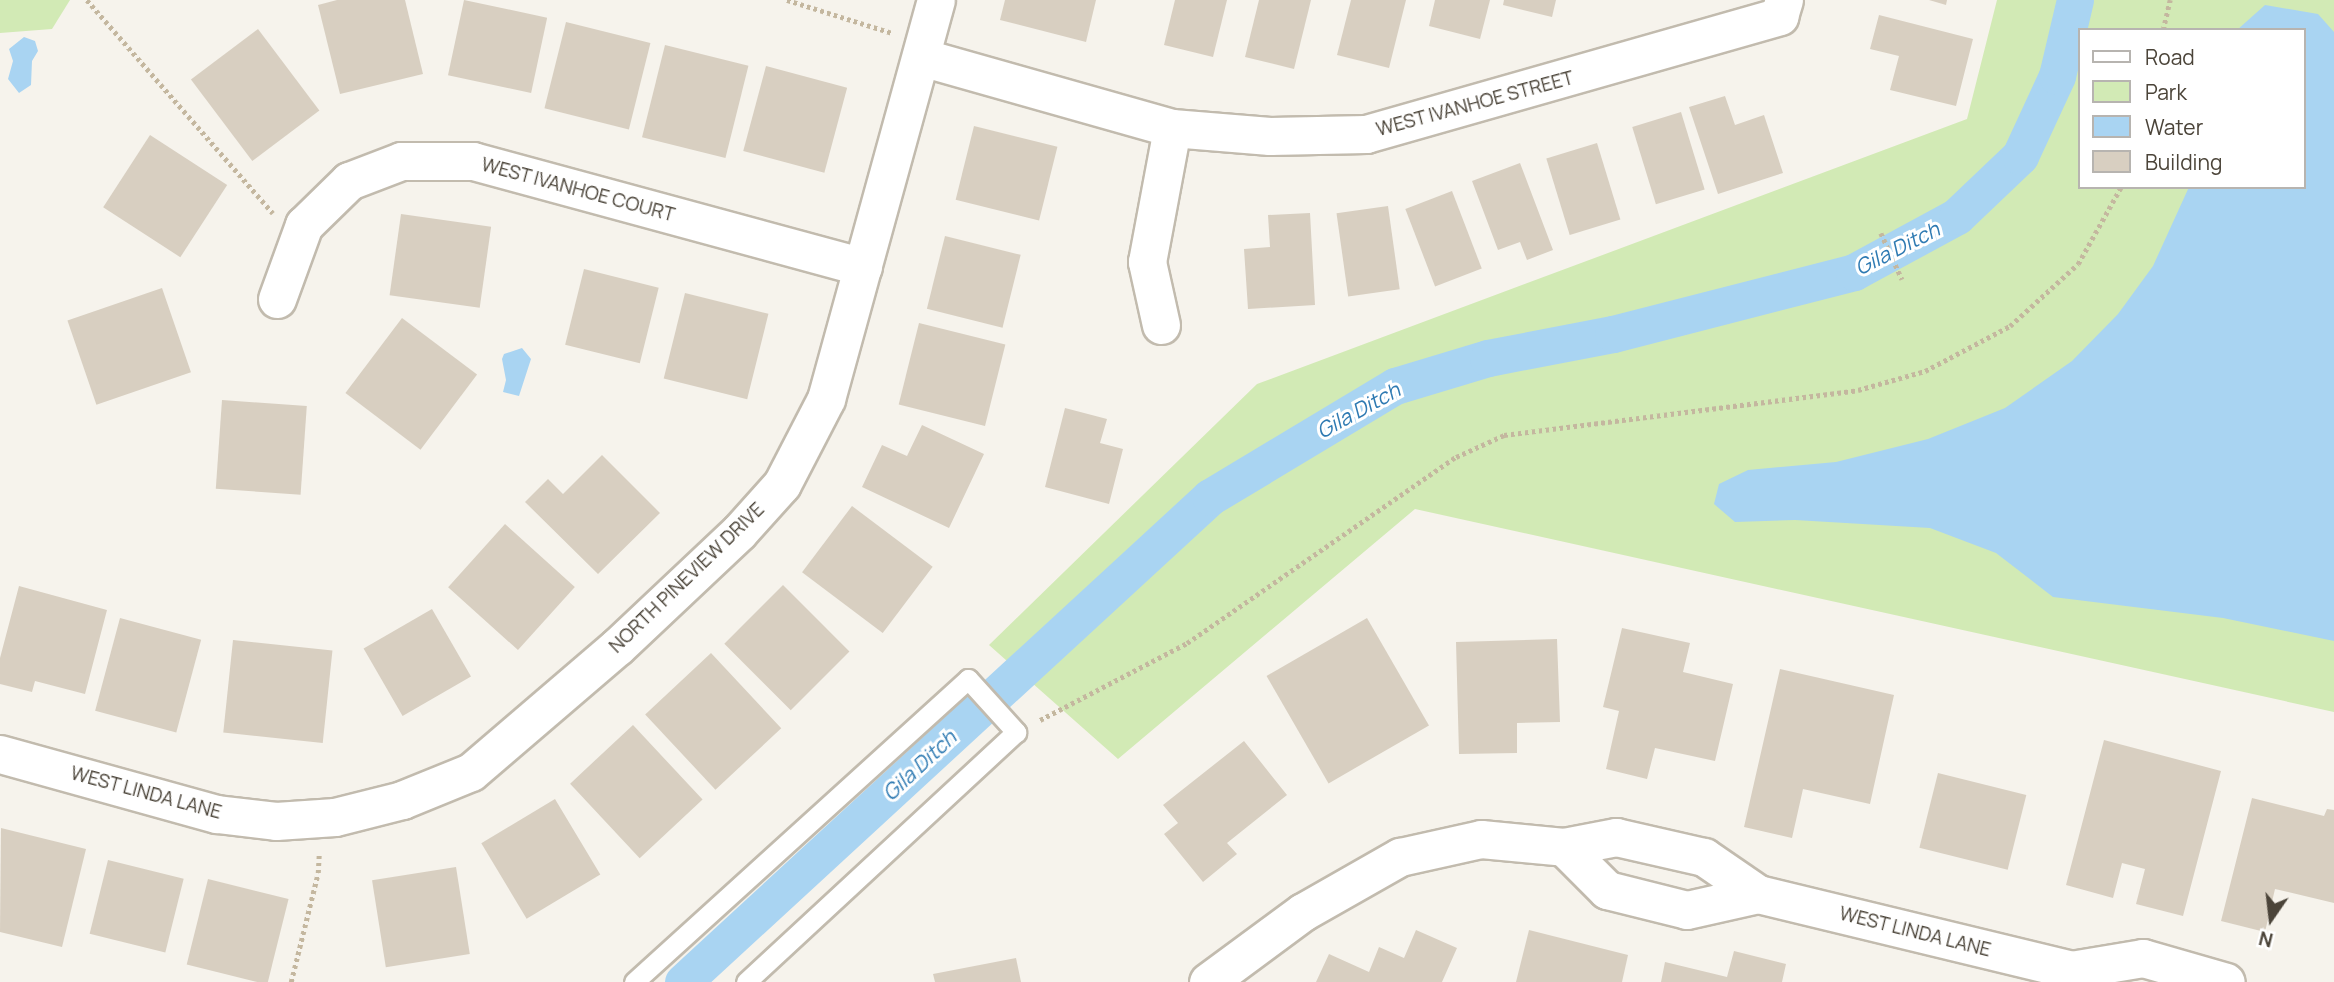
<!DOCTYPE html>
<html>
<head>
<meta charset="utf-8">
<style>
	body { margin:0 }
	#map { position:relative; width:2334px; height:982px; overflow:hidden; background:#f6f3ec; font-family:Manrope,sans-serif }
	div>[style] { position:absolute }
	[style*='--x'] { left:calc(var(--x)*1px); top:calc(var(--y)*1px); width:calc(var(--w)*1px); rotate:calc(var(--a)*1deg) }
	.green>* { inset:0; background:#d2eab5 }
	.water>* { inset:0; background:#a9d4f2 }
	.canal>* { height:37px; margin:-18.5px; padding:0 18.5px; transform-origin:18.5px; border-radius:18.5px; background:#a9d4f2 }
	.building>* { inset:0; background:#d8cfc1; transform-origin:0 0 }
	.path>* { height:4.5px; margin-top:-2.25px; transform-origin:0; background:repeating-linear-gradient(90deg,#c4b79f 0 3.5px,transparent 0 7px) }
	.roads { filter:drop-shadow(2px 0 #c2bbae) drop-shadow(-2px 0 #c2bbae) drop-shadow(0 2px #c2bbae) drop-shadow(0 -2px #c2bbae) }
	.lane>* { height:19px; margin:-9.5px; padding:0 9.5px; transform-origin:9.5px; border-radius:9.5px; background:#fff }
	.street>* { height:37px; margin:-18.5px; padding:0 18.5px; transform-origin:18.5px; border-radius:18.5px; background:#fff }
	span { translate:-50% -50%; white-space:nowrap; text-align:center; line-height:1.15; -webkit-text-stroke:6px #fff; paint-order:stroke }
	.street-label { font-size:19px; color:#4b4439 }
	.water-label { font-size:21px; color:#2e7ab2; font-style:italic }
	.legend { position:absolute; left:2078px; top:28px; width:228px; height:161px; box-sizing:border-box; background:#fff; border:2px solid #b7b4b0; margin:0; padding:9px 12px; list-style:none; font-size:21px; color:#4b4439 }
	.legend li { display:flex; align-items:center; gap:14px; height:35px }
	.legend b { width:35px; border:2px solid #b7b4b0 }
	.north { position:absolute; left:2236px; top:884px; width:70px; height:70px; -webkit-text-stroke:5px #fff; paint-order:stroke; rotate:194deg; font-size:19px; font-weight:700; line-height:28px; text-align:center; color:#4b4439 }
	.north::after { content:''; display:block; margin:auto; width:24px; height:32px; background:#4b4439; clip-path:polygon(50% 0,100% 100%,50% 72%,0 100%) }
</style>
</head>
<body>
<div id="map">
	<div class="green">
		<i style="clip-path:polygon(0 0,70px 0,52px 29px,0 33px)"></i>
		<i style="clip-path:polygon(evenodd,1997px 0,2334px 0,2334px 712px,1415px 509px,1118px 759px,989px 645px,1257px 384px,1967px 119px,1997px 0,2080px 30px,2304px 30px,2304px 187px,2080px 187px,2080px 30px)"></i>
	</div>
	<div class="water">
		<i style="clip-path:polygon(2265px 5px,2318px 14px,2334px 32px,2334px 641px,2223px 618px,2053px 597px,1996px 553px,1930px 528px,1795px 520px,1735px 522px,1714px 504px,1719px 484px,1748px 470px,1836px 462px,1928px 439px,2005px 408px,2072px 361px,2118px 314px,2153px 266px,2189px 187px,2304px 187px,2304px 30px,2237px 30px)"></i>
		<i style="clip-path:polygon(24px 37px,35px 41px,38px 51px,32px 61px,31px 85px,19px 93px,8px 79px,13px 61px,9px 49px)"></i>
		<i style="clip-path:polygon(522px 348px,531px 359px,519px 396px,503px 392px,506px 380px,502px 359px,504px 354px)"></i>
	</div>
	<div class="canal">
		<i style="--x:683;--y:982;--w:716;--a:-42.62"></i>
		<i style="--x:1210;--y:497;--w:216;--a:-31"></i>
		<i style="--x:1395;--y:386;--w:97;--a:-16.8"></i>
		<i style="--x:1488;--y:358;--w:127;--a:-10.9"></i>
		<i style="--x:1613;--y:334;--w:249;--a:-14.4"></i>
		<i style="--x:1854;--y:272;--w:117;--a:-28.5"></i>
		<i style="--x:1957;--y:216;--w:87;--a:-43.6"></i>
		<i style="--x:2020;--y:156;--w:88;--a:-65.2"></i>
		<i style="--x:2057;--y:76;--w:78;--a:-76.7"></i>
	</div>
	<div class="building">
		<i style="clip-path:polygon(337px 0,405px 0,423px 74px,340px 94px,318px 5px)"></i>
		<i style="left:464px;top:0;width:85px;height:77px;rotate:12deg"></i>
		<i style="clip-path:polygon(1005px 0,1096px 0,1086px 42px,1000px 20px)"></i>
		<i style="clip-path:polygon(1175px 0,1227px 0,1213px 57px,1164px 45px)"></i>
		<i style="clip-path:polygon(1259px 0,1311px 0,1294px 69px,1245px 57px)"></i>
		<i style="clip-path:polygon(1351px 0,1406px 0,1389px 68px,1337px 55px)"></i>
		<i style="clip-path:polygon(1435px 0,1490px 0,1480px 39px,1429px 26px)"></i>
		<i style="clip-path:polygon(1504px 0,1556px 0,1552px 17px,1503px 5px)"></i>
		<i style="clip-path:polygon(1929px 0,1947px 0,1946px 5px)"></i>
		<i style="clip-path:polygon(1879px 15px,1973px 39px,1956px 106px,1890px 90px,1899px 56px,1870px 49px)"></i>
		<i style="left:566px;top:22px;width:87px;height:89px;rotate:14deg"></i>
		<i style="left:258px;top:29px;width:102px;height:84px;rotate:53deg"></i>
		<i style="left:665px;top:45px;width:86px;height:95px;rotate:14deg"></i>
		<i style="left:766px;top:66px;width:84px;height:88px;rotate:15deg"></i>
		<i style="clip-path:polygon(1725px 96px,1735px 125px,1764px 115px,1783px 173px,1718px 194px,1689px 107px)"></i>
		<i style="left:1681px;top:112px;width:81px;height:51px;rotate:73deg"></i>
		<i style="left:974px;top:126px;width:86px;height:76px;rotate:14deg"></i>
		<i style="left:150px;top:135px;width:92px;height:86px;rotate:33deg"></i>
		<i style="left:1597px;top:143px;width:80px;height:53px;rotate:73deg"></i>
		<i style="clip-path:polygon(1520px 163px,1553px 250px,1527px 260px,1520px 242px,1498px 250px,1472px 181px)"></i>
		<i style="left:1452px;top:191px;width:83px;height:50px;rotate:69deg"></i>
		<i style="left:1388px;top:206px;width:84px;height:52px;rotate:82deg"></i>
		<i style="clip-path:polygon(1310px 213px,1315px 305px,1248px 309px,1244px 249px,1270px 247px,1268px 215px)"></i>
		<i style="left:401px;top:214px;width:91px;height:82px;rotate:8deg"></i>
		<i style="left:945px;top:236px;width:78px;height:75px;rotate:14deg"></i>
		<i style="left:584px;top:269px;width:77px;height:78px;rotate:14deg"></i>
		<i style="left:162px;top:288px;width:89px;height:100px;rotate:71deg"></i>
		<i style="left:685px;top:293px;width:86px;height:88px;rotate:14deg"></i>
		<i style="left:402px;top:318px;width:94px;height:94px;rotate:37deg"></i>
		<i style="left:919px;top:323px;width:89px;height:84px;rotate:14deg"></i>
		<i style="left:222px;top:400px;width:85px;height:89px;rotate:4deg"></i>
		<i style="clip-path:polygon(1065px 408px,1107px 419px,1100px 443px,1123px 449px,1109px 504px,1045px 487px)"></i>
		<i style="clip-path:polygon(922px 425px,984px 454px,949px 528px,862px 487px,882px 445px,907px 456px)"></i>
		<i style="clip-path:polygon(602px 455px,660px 513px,598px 574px,525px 502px,548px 479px,563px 494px)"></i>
		<i style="left:852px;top:506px;width:101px;height:83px;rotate:37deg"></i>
		<i style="left:505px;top:524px;width:94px;height:85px;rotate:42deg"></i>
		<i style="left:783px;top:585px;width:94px;height:83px;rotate:45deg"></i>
		<i style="clip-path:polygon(19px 586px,107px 610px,85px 694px,35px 681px,32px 692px,0 684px,0 658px)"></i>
		<i style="left:432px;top:609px;width:78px;height:79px;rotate:60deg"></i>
		<i style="left:120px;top:618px;width:84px;height:96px;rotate:15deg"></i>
		<i style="left:1367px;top:618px;width:124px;height:116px;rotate:60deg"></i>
		<i style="clip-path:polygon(1622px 628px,1690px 643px,1683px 672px,1733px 684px,1715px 761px,1655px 748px,1647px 779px,1606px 769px,1619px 711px,1603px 707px)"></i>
		<i style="clip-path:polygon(1557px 639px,1560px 722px,1517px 723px,1517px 753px,1459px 754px,1456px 642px)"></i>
		<i style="left:233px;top:640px;width:100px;height:93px;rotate:6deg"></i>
		<i style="left:711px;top:653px;width:103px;height:90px;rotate:47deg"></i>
		<i style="clip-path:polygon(1780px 669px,1894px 695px,1870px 804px,1803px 789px,1792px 838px,1744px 827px)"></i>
		<i style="left:633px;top:725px;width:102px;height:86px;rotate:47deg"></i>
		<i style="clip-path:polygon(2104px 740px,2221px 771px,2183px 916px,2136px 904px,2145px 869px,2122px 863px,2113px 898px,2066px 885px)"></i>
		<i style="clip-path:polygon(1244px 741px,1287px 795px,1227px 843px,1237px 854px,1203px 882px,1164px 834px,1178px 823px,1163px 805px)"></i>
		<i style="left:1938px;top:773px;width:91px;height:77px;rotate:14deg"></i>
		<i style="clip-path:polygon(2252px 798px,2324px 816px,2327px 809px,2334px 810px,2334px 903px,2275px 889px,2265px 932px,2221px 921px)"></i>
		<i style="left:555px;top:799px;width:88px;height:86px;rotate:59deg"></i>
		<i style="clip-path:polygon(1px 828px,86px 849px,62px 947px,0 932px)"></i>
		<i style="left:108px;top:860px;width:78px;height:76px;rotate:14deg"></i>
		<i style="left:456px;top:867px;width:88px;height:85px;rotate:81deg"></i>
		<i style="left:208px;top:879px;width:83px;height:88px;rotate:14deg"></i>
		<i style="clip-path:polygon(1416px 930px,1457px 948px,1442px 982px,1316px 982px,1329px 954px,1369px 972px,1379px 947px,1404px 958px)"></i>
		<i style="clip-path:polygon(1529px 930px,1628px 955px,1622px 982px,1516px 982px)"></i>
		<i style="clip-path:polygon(1734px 951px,1786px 964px,1782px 982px,1661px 982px,1665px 962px,1727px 977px)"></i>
		<i style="clip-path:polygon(1016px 958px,1021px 982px,935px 982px,933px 974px)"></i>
	</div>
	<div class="path">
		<i style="--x:87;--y:0;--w:283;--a:48.9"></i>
		<i style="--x:787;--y:0;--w:110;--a:17.4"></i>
		<i style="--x:2163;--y:30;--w:31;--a:-77"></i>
		<i style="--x:1881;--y:233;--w:51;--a:65.5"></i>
		<i style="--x:1040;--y:720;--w:166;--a:-27.6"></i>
		<i style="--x:1187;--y:643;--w:327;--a:-34.7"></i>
		<i style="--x:1456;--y:457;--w:53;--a:-24.6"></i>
		<i style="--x:1504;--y:435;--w:357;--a:-7.2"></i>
		<i style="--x:1858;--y:390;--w:70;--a:-15.8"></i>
		<i style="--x:1925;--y:371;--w:96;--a:-27.9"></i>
		<i style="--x:2010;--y:326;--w:92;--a:-42.4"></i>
		<i style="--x:2078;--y:264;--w:88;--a:-60.8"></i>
		<i style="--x:291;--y:982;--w:112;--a:-76.1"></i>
		<i style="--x:318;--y:873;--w:20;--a:-87"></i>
	</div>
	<div class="roads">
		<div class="lane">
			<i style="--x:634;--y:982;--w:451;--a:-42.2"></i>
			<i style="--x:968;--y:679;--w:72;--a:47.8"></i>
			<i style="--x:1016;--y:732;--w:368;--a:137.2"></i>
		</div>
		<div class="street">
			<i style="--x:921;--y:57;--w:261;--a:15.8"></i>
			<i style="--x:1172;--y:128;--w:98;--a:4.7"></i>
			<i style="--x:1270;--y:136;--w:96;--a:-1.2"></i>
			<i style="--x:1366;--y:134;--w:430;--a:-15.9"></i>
			<i style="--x:1779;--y:16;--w:17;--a:-73"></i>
			<i style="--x:277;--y:299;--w:79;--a:-70"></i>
			<i style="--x:304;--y:225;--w:63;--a:-44.4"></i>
			<i style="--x:349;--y:181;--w:56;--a:-21"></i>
			<i style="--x:401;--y:161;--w:72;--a:0"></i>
			<i style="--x:473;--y:161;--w:404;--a:15.2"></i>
			<i style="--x:1161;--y:325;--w:65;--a:-102.5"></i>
			<i style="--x:1147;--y:262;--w:136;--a:-79.4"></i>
			<i style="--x:0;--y:754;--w:225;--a:15.5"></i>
			<i style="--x:217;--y:814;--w:59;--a:6.8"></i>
			<i style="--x:276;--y:821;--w:59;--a:-3.9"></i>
			<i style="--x:335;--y:817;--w:69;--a:-14.2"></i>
			<i style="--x:402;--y:800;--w:74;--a:-22.1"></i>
			<i style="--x:471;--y:772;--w:192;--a:-40.6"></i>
			<i style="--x:617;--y:647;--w:168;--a:-43.3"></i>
			<i style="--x:739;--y:532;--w:64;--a:-48.1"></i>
			<i style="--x:782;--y:484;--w:96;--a:-62.6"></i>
			<i style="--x:826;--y:399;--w:414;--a:-74.6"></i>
			<i style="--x:1564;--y:847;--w:61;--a:45"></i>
			<i style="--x:1607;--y:890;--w:82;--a:14"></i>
			<i style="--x:1687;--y:910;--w:73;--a:-12.7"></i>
			<i style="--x:2071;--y:970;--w:73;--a:-9.5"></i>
			<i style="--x:2143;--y:958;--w:86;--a:16.1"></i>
			<i style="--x:1208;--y:982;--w:118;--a:-36.4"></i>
			<i style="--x:1303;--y:912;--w:112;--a:-29.6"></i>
			<i style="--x:1400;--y:857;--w:83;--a:-12.5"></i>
			<i style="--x:1481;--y:839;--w:83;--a:5.5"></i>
			<i style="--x:1564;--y:847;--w:53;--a:-10.9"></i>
			<i style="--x:1616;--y:837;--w:90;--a:12.8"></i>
			<i style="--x:1704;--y:857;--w:65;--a:34.4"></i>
			<i style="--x:1758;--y:894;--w:322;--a:13.6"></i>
			<i style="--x:2071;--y:970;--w:21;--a:35"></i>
		</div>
	</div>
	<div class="street-label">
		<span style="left:1475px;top:104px;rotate:-15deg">WEST IVANHOE STREET</span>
		<span style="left:578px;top:190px;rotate:15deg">WEST IVANHOE COURT</span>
		<span style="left:687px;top:578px;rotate:-44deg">NORTH PINEVIEW DRIVE</span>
		<span style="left:146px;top:793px;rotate:15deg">WEST LINDA LANE</span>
		<span style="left:1915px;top:932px;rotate:14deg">WEST LINDA LANE</span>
	</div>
	<div class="water-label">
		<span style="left:1897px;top:248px;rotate:-27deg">Gila Ditch</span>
		<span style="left:1358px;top:410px;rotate:-29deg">Gila Ditch</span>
		<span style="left:919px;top:765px;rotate:-43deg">Gila Ditch</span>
	</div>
	<ul class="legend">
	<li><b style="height:9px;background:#fff"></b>Road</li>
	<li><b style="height:19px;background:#d2eab5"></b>Park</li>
	<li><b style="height:19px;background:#a9d4f2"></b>Water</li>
	<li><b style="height:19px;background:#d8cfc1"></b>Building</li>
	</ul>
	<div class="north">N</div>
</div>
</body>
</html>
